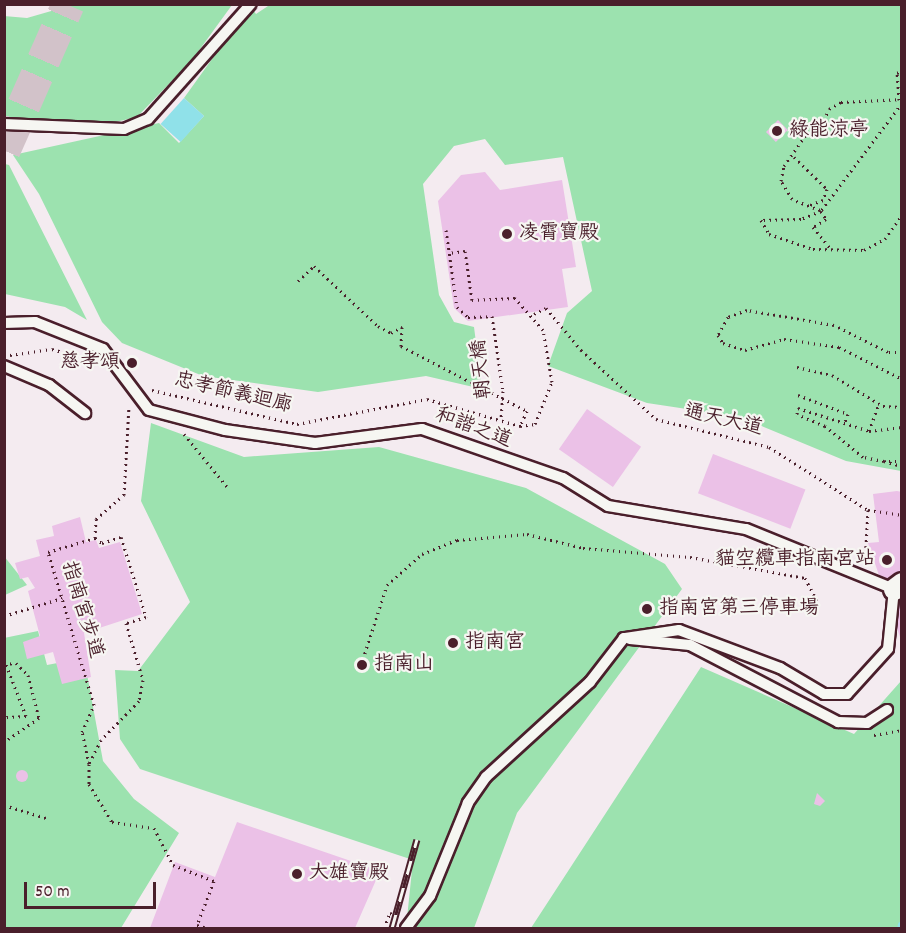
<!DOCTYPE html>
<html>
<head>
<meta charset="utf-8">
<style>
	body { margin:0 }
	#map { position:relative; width:906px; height:933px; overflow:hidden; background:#f4ebf0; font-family:Dekko,"LXGW WenKai TC",sans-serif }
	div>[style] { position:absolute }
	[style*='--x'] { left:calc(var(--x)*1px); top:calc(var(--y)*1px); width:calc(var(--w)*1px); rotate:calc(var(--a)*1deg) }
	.green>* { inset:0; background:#9ce2af }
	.water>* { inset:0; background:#90e1e9; transform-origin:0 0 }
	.stream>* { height:5px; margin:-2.5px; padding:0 2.5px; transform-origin:2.5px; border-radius:2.5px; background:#90e1e9 }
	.building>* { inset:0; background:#ebc1e7; transform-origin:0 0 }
	.round { border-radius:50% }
	.highway-tunnel>* { height:33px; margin-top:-16.5px; transform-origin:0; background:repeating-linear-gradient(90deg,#d2c2c9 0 33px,transparent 0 49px) }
	.path>* { height:3px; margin-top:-1.5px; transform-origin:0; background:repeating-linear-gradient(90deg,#4a1f2b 0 1.5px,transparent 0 6px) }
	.roads { filter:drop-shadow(2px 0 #4a1f2b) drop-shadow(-2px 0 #4a1f2b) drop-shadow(0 2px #4a1f2b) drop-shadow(0 -2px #4a1f2b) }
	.lane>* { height:10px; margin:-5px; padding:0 5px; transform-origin:5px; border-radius:5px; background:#f6f6f2 }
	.street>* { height:21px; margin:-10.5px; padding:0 10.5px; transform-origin:10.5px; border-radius:10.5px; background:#f6f6f2 }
	.rail>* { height:7px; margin-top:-3.5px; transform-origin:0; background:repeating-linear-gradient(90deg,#f6f6f2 0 14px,#4a1f2b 0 28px); box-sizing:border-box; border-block:2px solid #4a1f2b }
	.path-bridge>* { height:3px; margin-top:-1.5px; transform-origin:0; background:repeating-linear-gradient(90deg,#4a1f2b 0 1.5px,transparent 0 6px) }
	.dots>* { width:16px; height:16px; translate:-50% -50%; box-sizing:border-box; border:3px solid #f6f6f2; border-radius:50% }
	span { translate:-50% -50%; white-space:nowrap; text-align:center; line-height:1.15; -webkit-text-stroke:4.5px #f6f6f2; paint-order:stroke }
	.poi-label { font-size:20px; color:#4a1f2b }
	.left { translate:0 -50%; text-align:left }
	.right { translate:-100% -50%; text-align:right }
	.street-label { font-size:20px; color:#4a1f2b }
	.frame { position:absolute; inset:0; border:6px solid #4a1f2b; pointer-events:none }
	.scale { position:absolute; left:24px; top:882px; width:132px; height:27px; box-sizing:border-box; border:3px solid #4a1f2b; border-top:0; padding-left:8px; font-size:18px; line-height:21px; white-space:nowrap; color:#4a1f2b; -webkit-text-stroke:4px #f6f6f2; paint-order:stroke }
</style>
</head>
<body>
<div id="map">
	<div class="green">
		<i style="clip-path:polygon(271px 4px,901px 5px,901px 471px,846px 461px,740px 417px,647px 403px,548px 366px,567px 313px,592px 291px,563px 157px,505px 165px,485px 139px,454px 146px,423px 184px,439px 295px,454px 322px,474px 327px,482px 389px,426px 376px,318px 392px,203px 376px,122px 343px,102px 322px,39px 194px,13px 155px,159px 123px,179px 143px,204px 116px,184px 98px,243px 16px,251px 7px,256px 14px)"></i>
		<i style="clip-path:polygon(72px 5px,232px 5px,192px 60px,137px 117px,107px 124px,5px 120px,4px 16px,27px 18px)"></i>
		<i style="clip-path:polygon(5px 164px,9px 165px,87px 320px,65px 307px,5px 294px)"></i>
		<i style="clip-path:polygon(151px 423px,244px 457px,379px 447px,526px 488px,665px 564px,682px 589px,517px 813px,474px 928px,406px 928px,413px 860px,140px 769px,120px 739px,115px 670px,138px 671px,190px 602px,141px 501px)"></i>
		<i style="clip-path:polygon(4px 556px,27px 585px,5px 595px,4px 595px)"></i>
		<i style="clip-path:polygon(38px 631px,47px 665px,84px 658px,103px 761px,134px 799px,179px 833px,121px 928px,5px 928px,4px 638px)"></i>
		<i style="clip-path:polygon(701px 667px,854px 734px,901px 681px,901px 928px,531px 928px)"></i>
	</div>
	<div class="water">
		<i style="left:184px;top:98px;width:27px;height:35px;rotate:42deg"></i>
	</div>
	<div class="stream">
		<i style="--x:899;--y:928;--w:4;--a:-76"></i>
	</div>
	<div class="building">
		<i style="left:778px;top:120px;width:14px;height:17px;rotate:45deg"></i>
		<i style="clip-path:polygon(485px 172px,500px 190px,562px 180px,576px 267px,562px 269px,568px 307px,468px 321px,454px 308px,438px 201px,461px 175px)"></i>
		<i style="left:587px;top:409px;width:66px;height:49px;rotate:35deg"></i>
		<i style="left:713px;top:454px;width:99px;height:42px;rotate:21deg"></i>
		<i style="clip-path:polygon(897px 491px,902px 492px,901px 640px,868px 543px,879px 542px,873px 494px)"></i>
		<i style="clip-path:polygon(80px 517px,86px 542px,96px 540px,99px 548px,120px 542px,142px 614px,84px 633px,91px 677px,62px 684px,53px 652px,27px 659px,23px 642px,40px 636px,28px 591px,35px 588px,28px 577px,20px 579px,15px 563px,40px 556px,36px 540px,54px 536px,52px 526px)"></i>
		<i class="round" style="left:16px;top:770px;width:12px;height:12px"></i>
		<i style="clip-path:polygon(817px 793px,825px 801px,820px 806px,814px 804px)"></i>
		<i style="clip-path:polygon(237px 822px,380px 871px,355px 928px,150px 928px,175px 862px,215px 877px)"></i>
	</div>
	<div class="highway-tunnel">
		<i style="--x:4;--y:150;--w:159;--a:-66.3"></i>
	</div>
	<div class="path">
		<i style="--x:899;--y:100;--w:27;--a:-94"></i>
		<i style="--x:897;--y:73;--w:5;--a:-22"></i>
		<i style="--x:902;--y:103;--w:135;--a:126.9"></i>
		<i style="--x:821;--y:211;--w:22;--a:158"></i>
		<i style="--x:801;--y:219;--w:40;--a:178.6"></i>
		<i style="--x:761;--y:220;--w:16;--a:60"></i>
		<i style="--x:769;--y:234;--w:46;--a:18.8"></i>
		<i style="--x:813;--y:249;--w:51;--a:1.1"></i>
		<i style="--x:864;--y:250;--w:24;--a:-28"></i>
		<i style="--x:885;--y:239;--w:29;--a:-55"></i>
		<i style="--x:794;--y:157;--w:46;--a:44.1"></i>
		<i style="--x:827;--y:189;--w:12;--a:110"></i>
		<i style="--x:823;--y:200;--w:17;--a:159"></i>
		<i style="--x:820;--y:210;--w:30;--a:-159"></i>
		<i style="--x:792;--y:199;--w:21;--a:-121"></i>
		<i style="--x:781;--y:181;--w:15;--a:-79"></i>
		<i style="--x:784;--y:166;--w:40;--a:-55.1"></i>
		<i style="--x:807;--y:133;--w:17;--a:-25"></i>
		<i style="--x:822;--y:126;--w:18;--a:-68"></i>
		<i style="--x:829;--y:109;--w:14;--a:-30"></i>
		<i style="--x:841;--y:102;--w:61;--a:-2.8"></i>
		<i style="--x:821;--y:211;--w:9;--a:58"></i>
		<i style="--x:826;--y:219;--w:15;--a:148"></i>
		<i style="--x:813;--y:227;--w:28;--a:51"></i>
		<i style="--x:446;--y:230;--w:78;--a:81.9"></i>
		<i style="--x:457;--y:307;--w:15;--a:42"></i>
		<i style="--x:468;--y:317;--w:24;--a:-2"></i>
		<i style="--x:298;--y:281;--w:22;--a:-43"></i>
		<i style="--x:314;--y:266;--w:88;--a:43.2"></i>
		<i style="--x:378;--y:326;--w:15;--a:28"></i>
		<i style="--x:391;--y:333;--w:13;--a:-29"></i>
		<i style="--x:402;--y:327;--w:19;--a:93"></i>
		<i style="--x:401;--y:346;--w:142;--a:27.3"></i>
		<i style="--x:527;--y:411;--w:17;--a:115"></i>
		<i style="--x:534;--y:314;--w:13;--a:-27"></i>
		<i style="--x:546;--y:308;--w:55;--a:50.2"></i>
		<i style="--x:581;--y:350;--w:102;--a:42.6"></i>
		<i style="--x:656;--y:419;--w:116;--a:13.9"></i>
		<i style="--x:769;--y:447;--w:117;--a:32.5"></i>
		<i style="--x:868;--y:510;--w:53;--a:93.2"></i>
		<i style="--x:902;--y:352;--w:14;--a:180"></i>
		<i style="--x:888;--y:352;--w:60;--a:-153.4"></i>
		<i style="--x:834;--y:325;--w:88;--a:-170.2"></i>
		<i style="--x:747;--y:310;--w:20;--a:160"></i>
		<i style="--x:728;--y:317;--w:21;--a:119"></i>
		<i style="--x:718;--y:335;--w:9;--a:58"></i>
		<i style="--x:723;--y:343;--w:23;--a:18"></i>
		<i style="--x:745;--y:350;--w:41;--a:-15.8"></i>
		<i style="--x:784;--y:339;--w:56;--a:8.3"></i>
		<i style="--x:839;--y:347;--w:71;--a:26.9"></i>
		<i style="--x:10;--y:355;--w:42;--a:-8.1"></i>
		<i style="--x:52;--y:349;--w:45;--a:15.6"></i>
		<i style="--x:797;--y:367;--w:36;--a:13"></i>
		<i style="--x:832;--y:375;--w:60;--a:31.3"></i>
		<i style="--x:883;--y:406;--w:19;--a:3"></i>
		<i style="--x:152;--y:390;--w:149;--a:13.2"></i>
		<i style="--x:297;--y:424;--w:132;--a:-10.9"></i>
		<i style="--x:427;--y:399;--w:97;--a:16.2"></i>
		<i style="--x:520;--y:426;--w:15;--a:-8"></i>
		<i style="--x:535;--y:424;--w:45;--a:-68"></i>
		<i style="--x:552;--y:382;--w:53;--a:-99.8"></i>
		<i style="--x:543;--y:330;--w:43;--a:-131.2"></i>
		<i style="--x:515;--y:298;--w:43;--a:177.3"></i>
		<i style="--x:472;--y:300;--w:49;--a:-98.1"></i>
		<i style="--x:465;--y:251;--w:16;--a:173"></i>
		<i style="--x:798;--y:395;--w:53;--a:20.8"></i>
		<i style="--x:848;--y:414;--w:9;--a:111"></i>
		<i style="--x:869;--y:431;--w:29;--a:-70"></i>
		<i style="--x:184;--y:434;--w:71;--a:50.7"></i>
		<i style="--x:884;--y:461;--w:21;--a:-169"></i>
		<i style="--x:863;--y:457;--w:49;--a:-140.8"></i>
		<i style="--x:825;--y:426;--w:30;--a:-157"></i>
		<i style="--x:797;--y:414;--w:6;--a:-81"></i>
		<i style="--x:798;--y:408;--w:75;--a:17.9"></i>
		<i style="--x:869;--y:431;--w:33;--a:-7"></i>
		<i style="--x:902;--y:461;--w:18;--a:180"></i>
		<i style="--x:884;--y:461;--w:19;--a:16"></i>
		<i style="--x:868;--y:510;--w:34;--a:8"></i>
		<i style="--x:95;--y:538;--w:19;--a:-87"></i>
		<i style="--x:96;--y:519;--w:37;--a:-41"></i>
		<i style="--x:124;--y:495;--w:89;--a:-86.8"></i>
		<i style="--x:95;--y:538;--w:9;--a:36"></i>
		<i style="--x:102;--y:543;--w:20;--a:-18"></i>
		<i style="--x:121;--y:537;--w:84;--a:72.6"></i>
		<i style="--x:146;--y:617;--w:21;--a:163"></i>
		<i style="--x:126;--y:623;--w:59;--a:73.4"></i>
		<i style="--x:143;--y:680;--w:21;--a:101"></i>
		<i style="--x:139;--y:701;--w:54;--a:134.3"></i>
		<i style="--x:101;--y:740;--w:27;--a:117"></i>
		<i style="--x:89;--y:764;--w:20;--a:90"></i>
		<i style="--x:89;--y:784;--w:44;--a:58.8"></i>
		<i style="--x:112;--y:822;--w:42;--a:8.1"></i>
		<i style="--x:154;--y:828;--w:42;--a:62.8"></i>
		<i style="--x:173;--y:865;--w:44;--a:21.3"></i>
		<i style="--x:214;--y:881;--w:47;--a:111.1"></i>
		<i style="--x:197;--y:925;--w:10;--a:17"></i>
		<i style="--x:4;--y:616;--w:61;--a:-17.2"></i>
		<i style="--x:4;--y:659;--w:61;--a:68.9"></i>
		<i style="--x:26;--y:716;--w:22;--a:177"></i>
		<i style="--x:4;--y:664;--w:12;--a:-5"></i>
		<i style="--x:16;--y:663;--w:17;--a:45"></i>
		<i style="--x:28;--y:675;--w:44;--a:75.7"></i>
		<i style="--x:39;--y:718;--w:42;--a:145.6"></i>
		<i style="--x:361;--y:665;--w:84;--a:-72"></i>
		<i style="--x:387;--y:585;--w:47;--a:-41.5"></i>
		<i style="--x:422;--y:554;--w:38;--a:-22"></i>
		<i style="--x:457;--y:540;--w:70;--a:-4.9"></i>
		<i style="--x:527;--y:534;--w:58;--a:14"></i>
		<i style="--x:583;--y:548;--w:107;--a:4.8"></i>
		<i style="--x:690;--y:557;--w:117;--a:10.3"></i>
		<i style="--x:805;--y:578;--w:26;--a:62"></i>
		<i style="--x:874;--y:735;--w:28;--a:-10"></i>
		<i style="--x:89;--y:764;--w:33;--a:-102"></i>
		<i style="--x:82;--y:732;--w:30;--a:-66"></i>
		<i style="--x:94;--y:705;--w:160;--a:-106.7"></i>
		<i style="--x:48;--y:552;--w:49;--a:-16.6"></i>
		<i style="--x:4;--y:805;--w:44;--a:17.2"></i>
		<i style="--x:365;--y:928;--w:6;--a:0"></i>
		<i style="--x:384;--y:928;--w:16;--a:-68"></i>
		<i style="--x:390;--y:913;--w:9;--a:21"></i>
	</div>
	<div class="roads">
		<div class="lane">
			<i style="--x:4;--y:124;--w:120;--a:2.4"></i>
			<i style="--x:124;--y:129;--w:26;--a:-23"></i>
			<i style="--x:148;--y:119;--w:154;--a:-48.2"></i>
			<i style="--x:4;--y:323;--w:31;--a:-2"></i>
			<i style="--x:35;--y:322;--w:73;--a:21.7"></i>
			<i style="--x:103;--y:349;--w:76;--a:53"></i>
			<i style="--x:149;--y:410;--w:79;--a:14.7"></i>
			<i style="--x:225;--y:430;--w:91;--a:8.2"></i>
			<i style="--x:315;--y:443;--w:108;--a:-7.5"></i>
			<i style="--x:422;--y:429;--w:149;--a:19.2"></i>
			<i style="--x:563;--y:478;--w:53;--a:31.9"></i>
			<i style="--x:608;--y:506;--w:140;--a:9.5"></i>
			<i style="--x:746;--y:529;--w:160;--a:22.1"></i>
			<i style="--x:894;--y:589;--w:60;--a:95.7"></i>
			<i style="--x:888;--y:649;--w:61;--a:132.3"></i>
			<i style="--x:847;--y:694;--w:23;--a:180"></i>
			<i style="--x:824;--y:694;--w:51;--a:-149.4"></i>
			<i style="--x:780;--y:668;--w:108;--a:-159.4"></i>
			<i style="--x:679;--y:630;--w:56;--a:171.7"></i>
			<i style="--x:624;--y:638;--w:56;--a:127.7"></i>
			<i style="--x:590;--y:682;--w:141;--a:137.6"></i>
			<i style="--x:486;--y:777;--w:32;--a:125"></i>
			<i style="--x:468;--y:803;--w:100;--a:112.2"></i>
			<i style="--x:430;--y:896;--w:40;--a:127"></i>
			<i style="--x:4;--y:366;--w:49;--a:22.9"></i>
			<i style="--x:49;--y:385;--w:46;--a:37.9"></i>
			<i style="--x:630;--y:639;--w:60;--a:5.7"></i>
			<i style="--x:690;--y:645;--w:167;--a:27.5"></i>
			<i style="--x:838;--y:722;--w:29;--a:2"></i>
			<i style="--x:867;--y:723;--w:24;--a:-33"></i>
		</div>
		<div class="street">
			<i style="--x:894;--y:589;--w:10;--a:-37"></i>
		</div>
	</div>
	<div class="rail">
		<i style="--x:392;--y:928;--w:92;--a:-74.3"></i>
	</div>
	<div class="path-bridge">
		<i style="--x:492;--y:316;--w:76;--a:81.7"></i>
		<i style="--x:503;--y:391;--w:29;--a:94"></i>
	</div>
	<div class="dots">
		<i style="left:777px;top:131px;background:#4a1f2b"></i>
		<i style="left:507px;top:234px;background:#4a1f2b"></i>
		<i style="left:132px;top:363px;background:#4a1f2b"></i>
		<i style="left:887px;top:560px;background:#4a1f2b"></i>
		<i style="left:647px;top:609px;background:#4a1f2b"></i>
		<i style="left:453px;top:643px;background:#4a1f2b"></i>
		<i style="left:362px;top:665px;background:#4a1f2b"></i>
		<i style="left:297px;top:874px;background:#4a1f2b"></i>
	</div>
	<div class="poi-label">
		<span class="left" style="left:789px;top:131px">綠能涼亭</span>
		<span class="left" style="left:519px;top:234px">凌霄寶殿</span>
		<span class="right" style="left:120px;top:363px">慈孝頌</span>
		<span class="right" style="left:875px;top:560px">貓空纜車指南宮站</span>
		<span class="left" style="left:659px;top:609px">指南宮第三停車場</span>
		<span class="left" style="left:465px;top:643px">指南宮</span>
		<span class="left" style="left:374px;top:665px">指南山</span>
		<span class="left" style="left:309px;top:874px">大雄寶殿</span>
	</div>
	<div class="street-label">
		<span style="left:483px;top:369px;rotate:-96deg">朝天橋</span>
		<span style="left:233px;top:394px;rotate:13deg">忠孝節義迴廊</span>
		<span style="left:723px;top:421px;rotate:13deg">通天大道</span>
		<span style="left:473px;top:429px;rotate:20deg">和諧之道</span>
		<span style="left:81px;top:610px;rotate:73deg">指南宮步道</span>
	</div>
	<div class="frame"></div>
	<div class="scale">50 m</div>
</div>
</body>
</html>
